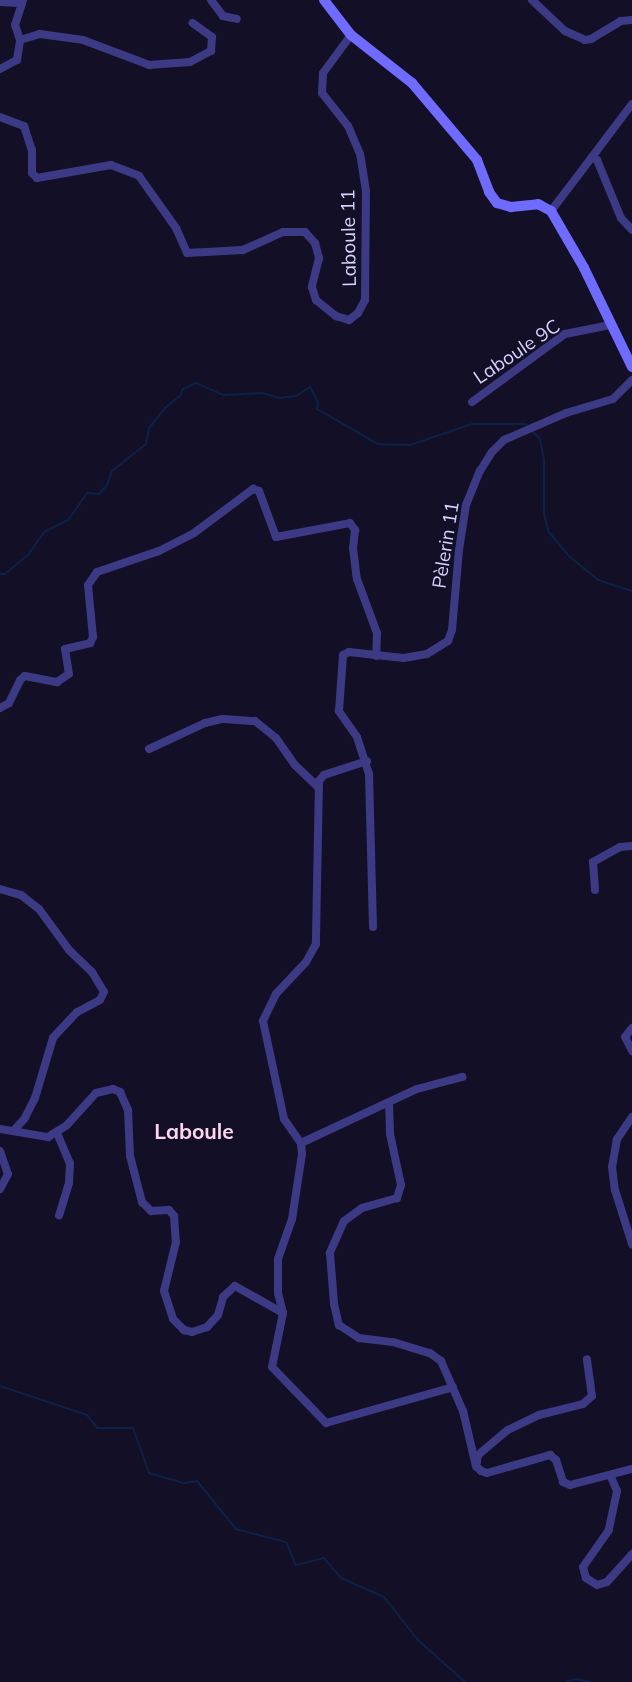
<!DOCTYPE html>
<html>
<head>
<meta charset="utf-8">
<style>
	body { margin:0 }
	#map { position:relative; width:632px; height:1682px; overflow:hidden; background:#130f26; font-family:Mulish,sans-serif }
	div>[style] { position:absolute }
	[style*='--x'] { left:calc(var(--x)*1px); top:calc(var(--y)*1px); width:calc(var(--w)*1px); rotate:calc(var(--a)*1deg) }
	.stream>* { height:2px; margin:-1px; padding:0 1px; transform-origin:1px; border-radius:1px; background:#0c2248 }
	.minor>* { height:8px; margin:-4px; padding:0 4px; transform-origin:4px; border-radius:4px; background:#3d3a85 }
	.secondary>* { height:10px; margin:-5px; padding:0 5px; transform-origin:5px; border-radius:5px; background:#6f6bff }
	span { translate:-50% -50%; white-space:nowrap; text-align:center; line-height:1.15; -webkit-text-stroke:4.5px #130f26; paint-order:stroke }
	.street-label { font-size:19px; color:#d9d4ff }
	.quarter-label { font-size:21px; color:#ffd6f0; font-weight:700 }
</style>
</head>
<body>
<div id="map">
	<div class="stream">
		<i style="--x:532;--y:431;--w:11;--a:45"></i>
		<i style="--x:540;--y:439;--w:20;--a:79"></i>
		<i style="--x:544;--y:459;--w:56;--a:90"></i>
		<i style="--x:544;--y:515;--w:18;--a:74"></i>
		<i style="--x:549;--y:532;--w:33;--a:50"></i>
		<i style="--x:570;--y:557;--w:36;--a:39"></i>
		<i style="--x:598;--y:580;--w:36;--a:18"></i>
		<i style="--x:0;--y:574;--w:5;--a:0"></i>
		<i style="--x:5;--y:574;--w:30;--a:-40"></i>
		<i style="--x:28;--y:555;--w:28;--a:-55"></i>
		<i style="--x:44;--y:532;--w:28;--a:-27"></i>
		<i style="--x:69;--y:519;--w:32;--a:-55"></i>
		<i style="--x:87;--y:493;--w:12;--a:5"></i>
		<i style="--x:99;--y:494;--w:12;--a:-48"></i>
		<i style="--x:107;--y:485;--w:15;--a:-70"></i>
		<i style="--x:112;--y:471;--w:43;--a:-38.5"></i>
		<i style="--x:146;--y:444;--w:16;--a:-79"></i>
		<i style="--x:149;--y:428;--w:26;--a:-51"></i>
		<i style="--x:165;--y:408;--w:19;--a:-39"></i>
		<i style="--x:180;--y:396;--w:8;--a:-67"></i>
		<i style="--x:183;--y:389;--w:14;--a:-25"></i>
		<i style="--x:196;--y:383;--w:30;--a:24"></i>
		<i style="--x:223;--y:395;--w:39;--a:-3"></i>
		<i style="--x:262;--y:393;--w:18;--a:16"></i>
		<i style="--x:279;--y:398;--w:17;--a:-7"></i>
		<i style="--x:296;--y:396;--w:17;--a:-33"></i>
		<i style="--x:310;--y:387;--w:17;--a:62"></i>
		<i style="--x:318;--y:402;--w:7;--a:98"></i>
		<i style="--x:317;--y:409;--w:70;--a:29.8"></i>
		<i style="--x:378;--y:444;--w:32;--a:2"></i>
		<i style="--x:410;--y:445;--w:65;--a:-18.7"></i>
		<i style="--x:472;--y:424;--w:54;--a:0"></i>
		<i style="--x:526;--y:424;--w:4;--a:45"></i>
		<i style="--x:0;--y:1386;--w:92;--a:18.4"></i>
		<i style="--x:87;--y:1415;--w:16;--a:52"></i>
		<i style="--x:97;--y:1428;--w:36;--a:0"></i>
		<i style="--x:133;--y:1428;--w:48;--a:70.4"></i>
		<i style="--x:149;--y:1473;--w:36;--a:16"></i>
		<i style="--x:184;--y:1483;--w:13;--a:-9"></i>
		<i style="--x:197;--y:1481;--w:62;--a:50.9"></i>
		<i style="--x:236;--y:1529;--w:52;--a:14.6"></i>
		<i style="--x:286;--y:1542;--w:25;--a:67"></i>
		<i style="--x:296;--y:1565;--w:29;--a:-14"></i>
		<i style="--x:324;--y:1558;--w:26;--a:50"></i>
		<i style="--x:341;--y:1578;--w:47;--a:23.8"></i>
		<i style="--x:384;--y:1597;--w:55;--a:51.7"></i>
		<i style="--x:418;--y:1640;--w:63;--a:41.8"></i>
		<i style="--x:566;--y:1682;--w:9;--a:-18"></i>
		<i style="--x:575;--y:1679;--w:16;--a:11"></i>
	</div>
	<div class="minor">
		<i style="--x:211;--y:0;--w:20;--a:53"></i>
		<i style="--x:223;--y:16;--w:14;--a:12"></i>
		<i style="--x:532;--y:0;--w:45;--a:43.2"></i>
		<i style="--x:565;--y:31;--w:22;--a:24"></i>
		<i style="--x:585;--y:40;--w:6;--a:-9"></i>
		<i style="--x:591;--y:39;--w:35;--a:-31"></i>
		<i style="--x:621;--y:21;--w:11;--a:-5"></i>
		<i style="--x:0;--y:2;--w:22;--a:3"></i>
		<i style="--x:20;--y:40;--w:16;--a:-108"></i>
		<i style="--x:15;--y:25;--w:26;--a:-72"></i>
		<i style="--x:0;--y:69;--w:19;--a:-28"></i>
		<i style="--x:17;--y:60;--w:20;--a:-81"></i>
		<i style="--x:20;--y:40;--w:21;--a:-17"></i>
		<i style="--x:40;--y:34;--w:43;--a:7.9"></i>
		<i style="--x:83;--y:40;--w:71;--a:20.7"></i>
		<i style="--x:149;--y:65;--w:41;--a:-4.2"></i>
		<i style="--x:190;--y:62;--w:24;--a:-28"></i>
		<i style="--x:211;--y:51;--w:14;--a:-86"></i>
		<i style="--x:212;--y:37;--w:24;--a:-144"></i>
		<i style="--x:0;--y:117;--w:26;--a:21"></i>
		<i style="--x:24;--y:126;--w:25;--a:72"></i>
		<i style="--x:32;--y:150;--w:23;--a:90"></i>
		<i style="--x:32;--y:173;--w:7;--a:45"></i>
		<i style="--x:37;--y:178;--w:75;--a:-10"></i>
		<i style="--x:111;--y:165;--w:30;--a:21"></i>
		<i style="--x:139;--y:176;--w:64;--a:54.6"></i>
		<i style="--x:176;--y:228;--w:27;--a:66"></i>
		<i style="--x:187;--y:253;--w:56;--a:-3.1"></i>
		<i style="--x:243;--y:250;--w:44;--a:-24.2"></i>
		<i style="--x:283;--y:232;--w:22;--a:0"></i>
		<i style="--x:305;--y:232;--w:15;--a:48"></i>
		<i style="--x:315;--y:243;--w:16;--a:75"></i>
		<i style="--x:319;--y:258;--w:30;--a:104"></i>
		<i style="--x:312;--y:287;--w:14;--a:73"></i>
		<i style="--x:316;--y:300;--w:26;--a:39"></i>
		<i style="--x:336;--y:316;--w:14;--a:17"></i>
		<i style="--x:349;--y:320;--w:11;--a:-38"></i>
		<i style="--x:358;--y:313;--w:15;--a:-62"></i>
		<i style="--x:365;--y:300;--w:109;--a:-89.5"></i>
		<i style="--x:366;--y:191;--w:37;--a:-99"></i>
		<i style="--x:360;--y:154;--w:30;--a:-113"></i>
		<i style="--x:348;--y:126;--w:42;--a:-128.2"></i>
		<i style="--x:322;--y:93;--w:20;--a:-87"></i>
		<i style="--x:323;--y:73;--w:47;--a:-53.6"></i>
		<i style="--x:592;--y:157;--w:66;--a:-53"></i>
		<i style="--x:551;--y:211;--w:68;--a:-52.8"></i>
		<i style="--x:592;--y:157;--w:6;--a:31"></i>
		<i style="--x:597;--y:160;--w:63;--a:67.5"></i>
		<i style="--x:621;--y:218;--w:16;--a:47"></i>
		<i style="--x:472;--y:402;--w:115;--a:-36.2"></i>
		<i style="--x:565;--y:334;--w:46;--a:-11.3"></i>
		<i style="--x:0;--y:708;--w:10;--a:-29"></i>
		<i style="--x:9;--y:703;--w:25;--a:-64"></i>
		<i style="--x:20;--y:680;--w:6;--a:-39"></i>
		<i style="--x:25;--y:676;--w:33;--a:11"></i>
		<i style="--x:57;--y:682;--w:14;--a:-34"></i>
		<i style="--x:69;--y:674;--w:25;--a:-99"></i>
		<i style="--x:65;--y:649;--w:26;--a:-13"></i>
		<i style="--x:90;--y:643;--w:7;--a:-63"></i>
		<i style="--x:93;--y:637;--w:52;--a:-95.5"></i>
		<i style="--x:88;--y:585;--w:16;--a:-55"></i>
		<i style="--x:97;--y:572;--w:65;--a:-18.7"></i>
		<i style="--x:159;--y:551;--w:39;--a:-27"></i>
		<i style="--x:194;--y:533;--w:74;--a:-36.7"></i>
		<i style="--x:253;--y:489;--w:6;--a:18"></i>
		<i style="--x:259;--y:491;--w:49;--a:69.7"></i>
		<i style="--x:276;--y:537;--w:75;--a:-10.7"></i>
		<i style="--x:350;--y:523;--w:9;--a:54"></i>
		<i style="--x:355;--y:530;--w:18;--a:96"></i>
		<i style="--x:353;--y:548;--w:31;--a:83"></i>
		<i style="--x:357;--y:579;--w:58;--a:69.7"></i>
		<i style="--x:377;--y:633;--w:23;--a:92"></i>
		<i style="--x:149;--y:749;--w:62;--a:-24.9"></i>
		<i style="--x:205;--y:723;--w:18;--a:-13"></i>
		<i style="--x:223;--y:719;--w:32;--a:4"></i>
		<i style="--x:255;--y:721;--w:27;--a:39"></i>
		<i style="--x:276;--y:738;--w:33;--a:55"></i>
		<i style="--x:295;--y:765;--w:32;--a:44"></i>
		<i style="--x:367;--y:761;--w:45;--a:162"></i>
		<i style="--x:324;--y:775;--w:8;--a:130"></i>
		<i style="--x:319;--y:781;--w:163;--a:91.1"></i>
		<i style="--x:316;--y:944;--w:21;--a:119"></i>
		<i style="--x:306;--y:962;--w:44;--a:133.2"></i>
		<i style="--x:276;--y:994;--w:30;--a:116"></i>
		<i style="--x:263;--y:1021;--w:100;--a:77.9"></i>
		<i style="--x:284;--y:1119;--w:29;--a:55"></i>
		<i style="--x:301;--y:1143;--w:11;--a:85"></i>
		<i style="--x:302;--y:1154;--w:66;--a:98.7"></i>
		<i style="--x:292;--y:1219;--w:42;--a:109.3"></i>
		<i style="--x:278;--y:1259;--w:34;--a:90"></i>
		<i style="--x:278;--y:1293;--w:21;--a:76"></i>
		<i style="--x:283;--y:1313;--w:55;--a:101.5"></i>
		<i style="--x:272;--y:1367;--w:78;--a:46"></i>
		<i style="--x:326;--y:1423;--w:132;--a:-15.8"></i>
		<i style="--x:0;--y:889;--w:22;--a:16"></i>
		<i style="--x:21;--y:895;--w:23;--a:38"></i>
		<i style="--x:39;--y:909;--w:51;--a:53.8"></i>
		<i style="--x:69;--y:950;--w:32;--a:44"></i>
		<i style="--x:92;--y:972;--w:23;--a:59"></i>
		<i style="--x:104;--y:992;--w:9;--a:117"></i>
		<i style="--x:100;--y:1000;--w:26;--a:152"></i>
		<i style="--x:77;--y:1012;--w:35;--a:133"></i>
		<i style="--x:53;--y:1038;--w:63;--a:106.7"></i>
		<i style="--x:35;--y:1098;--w:22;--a:117"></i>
		<i style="--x:25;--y:1118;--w:15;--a:132"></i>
		<i style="--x:595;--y:890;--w:28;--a:-94"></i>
		<i style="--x:593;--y:862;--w:31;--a:-29"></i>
		<i style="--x:620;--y:847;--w:12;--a:-5"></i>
		<i style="--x:373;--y:927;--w:153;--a:-91.5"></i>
		<i style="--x:369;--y:774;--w:39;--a:-108"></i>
		<i style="--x:357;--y:737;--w:32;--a:-125"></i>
		<i style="--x:339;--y:711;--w:56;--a:-85.9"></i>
		<i style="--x:343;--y:655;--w:7;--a:-27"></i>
		<i style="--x:349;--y:652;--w:55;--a:6.2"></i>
		<i style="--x:404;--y:658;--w:23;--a:-10"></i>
		<i style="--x:427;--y:654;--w:25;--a:-32"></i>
		<i style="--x:448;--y:641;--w:12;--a:-70"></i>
		<i style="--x:452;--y:630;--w:80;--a:-85"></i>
		<i style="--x:459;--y:550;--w:46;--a:-81.2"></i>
		<i style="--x:466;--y:505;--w:37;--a:-68"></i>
		<i style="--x:480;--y:471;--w:22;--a:-58"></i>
		<i style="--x:492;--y:452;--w:17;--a:-45"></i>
		<i style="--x:504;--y:440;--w:68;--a:-23.5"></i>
		<i style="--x:566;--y:413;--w:49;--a:-16.6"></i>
		<i style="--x:613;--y:399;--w:27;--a:-45"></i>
		<i style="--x:632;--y:1028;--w:11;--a:128"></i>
		<i style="--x:625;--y:1037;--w:16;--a:63"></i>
		<i style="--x:389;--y:1103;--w:31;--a:88"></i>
		<i style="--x:390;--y:1134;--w:52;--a:77.8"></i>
		<i style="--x:401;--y:1185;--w:14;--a:107"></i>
		<i style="--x:397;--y:1198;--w:36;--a:164"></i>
		<i style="--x:362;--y:1208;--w:22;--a:144"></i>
		<i style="--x:344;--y:1221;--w:35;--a:114"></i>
		<i style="--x:330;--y:1253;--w:51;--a:85.5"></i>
		<i style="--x:334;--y:1304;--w:22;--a:77"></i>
		<i style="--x:339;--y:1325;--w:24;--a:33"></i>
		<i style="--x:359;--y:1338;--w:34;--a:7"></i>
		<i style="--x:393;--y:1342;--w:39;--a:17"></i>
		<i style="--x:430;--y:1353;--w:14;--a:36"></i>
		<i style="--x:441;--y:1361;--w:55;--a:66.3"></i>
		<i style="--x:463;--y:1411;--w:57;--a:76.7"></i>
		<i style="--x:476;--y:1466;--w:7;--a:45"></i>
		<i style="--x:481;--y:1471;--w:6;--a:18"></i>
		<i style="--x:487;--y:1473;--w:66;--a:-15.9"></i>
		<i style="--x:550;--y:1455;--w:8;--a:40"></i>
		<i style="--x:556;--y:1460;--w:23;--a:72"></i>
		<i style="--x:563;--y:1482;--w:8;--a:23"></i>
		<i style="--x:570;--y:1485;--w:64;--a:-14.5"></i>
		<i style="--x:632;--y:1117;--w:27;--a:124"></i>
		<i style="--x:617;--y:1139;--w:28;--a:100"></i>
		<i style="--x:612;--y:1167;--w:23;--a:83"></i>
		<i style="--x:615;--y:1190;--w:57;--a:72.5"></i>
		<i style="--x:0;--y:1129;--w:49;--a:9.5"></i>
		<i style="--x:48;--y:1137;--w:22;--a:-32"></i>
		<i style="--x:67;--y:1125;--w:43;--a:-47.8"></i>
		<i style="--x:96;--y:1093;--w:17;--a:-13"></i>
		<i style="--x:113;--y:1089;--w:8;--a:23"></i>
		<i style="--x:120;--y:1092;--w:20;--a:66"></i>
		<i style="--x:128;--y:1110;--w:46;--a:87.5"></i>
		<i style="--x:130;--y:1156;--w:48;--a:75.4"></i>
		<i style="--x:142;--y:1202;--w:13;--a:45"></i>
		<i style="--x:151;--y:1211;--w:18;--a:-3"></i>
		<i style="--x:169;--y:1210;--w:8;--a:50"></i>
		<i style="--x:174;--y:1216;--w:26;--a:86"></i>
		<i style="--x:176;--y:1242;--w:50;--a:103.8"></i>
		<i style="--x:164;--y:1291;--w:29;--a:72"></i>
		<i style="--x:173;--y:1319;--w:16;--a:45"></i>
		<i style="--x:184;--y:1330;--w:8;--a:14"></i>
		<i style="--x:192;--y:1332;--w:16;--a:-18"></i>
		<i style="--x:207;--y:1327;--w:16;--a:-47"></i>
		<i style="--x:218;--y:1315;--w:19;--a:-74"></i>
		<i style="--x:223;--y:1297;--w:16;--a:-43"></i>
		<i style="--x:235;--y:1286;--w:55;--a:29.4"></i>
		<i style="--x:57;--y:1133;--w:33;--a:67"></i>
		<i style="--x:70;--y:1163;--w:20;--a:93"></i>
		<i style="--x:69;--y:1183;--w:34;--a:107"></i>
		<i style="--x:301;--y:1143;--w:128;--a:-25"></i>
		<i style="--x:417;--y:1089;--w:47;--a:-14.9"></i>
		<i style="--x:0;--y:1151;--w:24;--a:71"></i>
		<i style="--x:8;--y:1174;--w:17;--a:118"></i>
		<i style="--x:477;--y:1462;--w:7;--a:-82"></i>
		<i style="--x:478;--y:1455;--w:39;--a:-40"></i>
		<i style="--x:508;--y:1430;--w:34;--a:-26"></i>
		<i style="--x:539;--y:1415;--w:45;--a:-14"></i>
		<i style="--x:583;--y:1404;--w:12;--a:-42"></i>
		<i style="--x:592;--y:1396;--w:37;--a:-98"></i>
		<i style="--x:611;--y:1477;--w:15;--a:67"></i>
		<i style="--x:617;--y:1491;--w:40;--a:102"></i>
		<i style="--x:609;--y:1530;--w:45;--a:125.1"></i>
		<i style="--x:583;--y:1567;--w:11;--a:75"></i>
		<i style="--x:586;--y:1578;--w:13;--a:32"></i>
		<i style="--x:597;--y:1585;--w:10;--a:-17"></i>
		<i style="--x:607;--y:1582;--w:38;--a:-48"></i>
	</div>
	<div class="secondary">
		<i style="--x:324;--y:0;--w:44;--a:52.4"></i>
		<i style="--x:351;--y:35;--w:78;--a:38.2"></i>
		<i style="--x:412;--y:83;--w:101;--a:49.8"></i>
		<i style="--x:477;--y:160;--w:34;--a:69"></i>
		<i style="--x:489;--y:192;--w:14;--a:54"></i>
		<i style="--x:497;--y:203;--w:15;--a:16"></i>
		<i style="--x:511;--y:207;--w:27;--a:-6"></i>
		<i style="--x:538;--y:204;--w:15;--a:28"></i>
		<i style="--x:551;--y:211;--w:66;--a:59.9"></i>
		<i style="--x:584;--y:268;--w:110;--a:64.1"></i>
	</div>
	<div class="street-label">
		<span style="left:349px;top:238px;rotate:-91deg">Laboule 11</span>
		<span style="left:517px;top:352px;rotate:-34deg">Laboule 9C</span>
		<span style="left:446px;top:545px;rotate:-81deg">Pèlerin 11</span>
	</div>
	<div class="quarter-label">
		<span style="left:194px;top:1131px">Laboule</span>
	</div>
</div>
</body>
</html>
